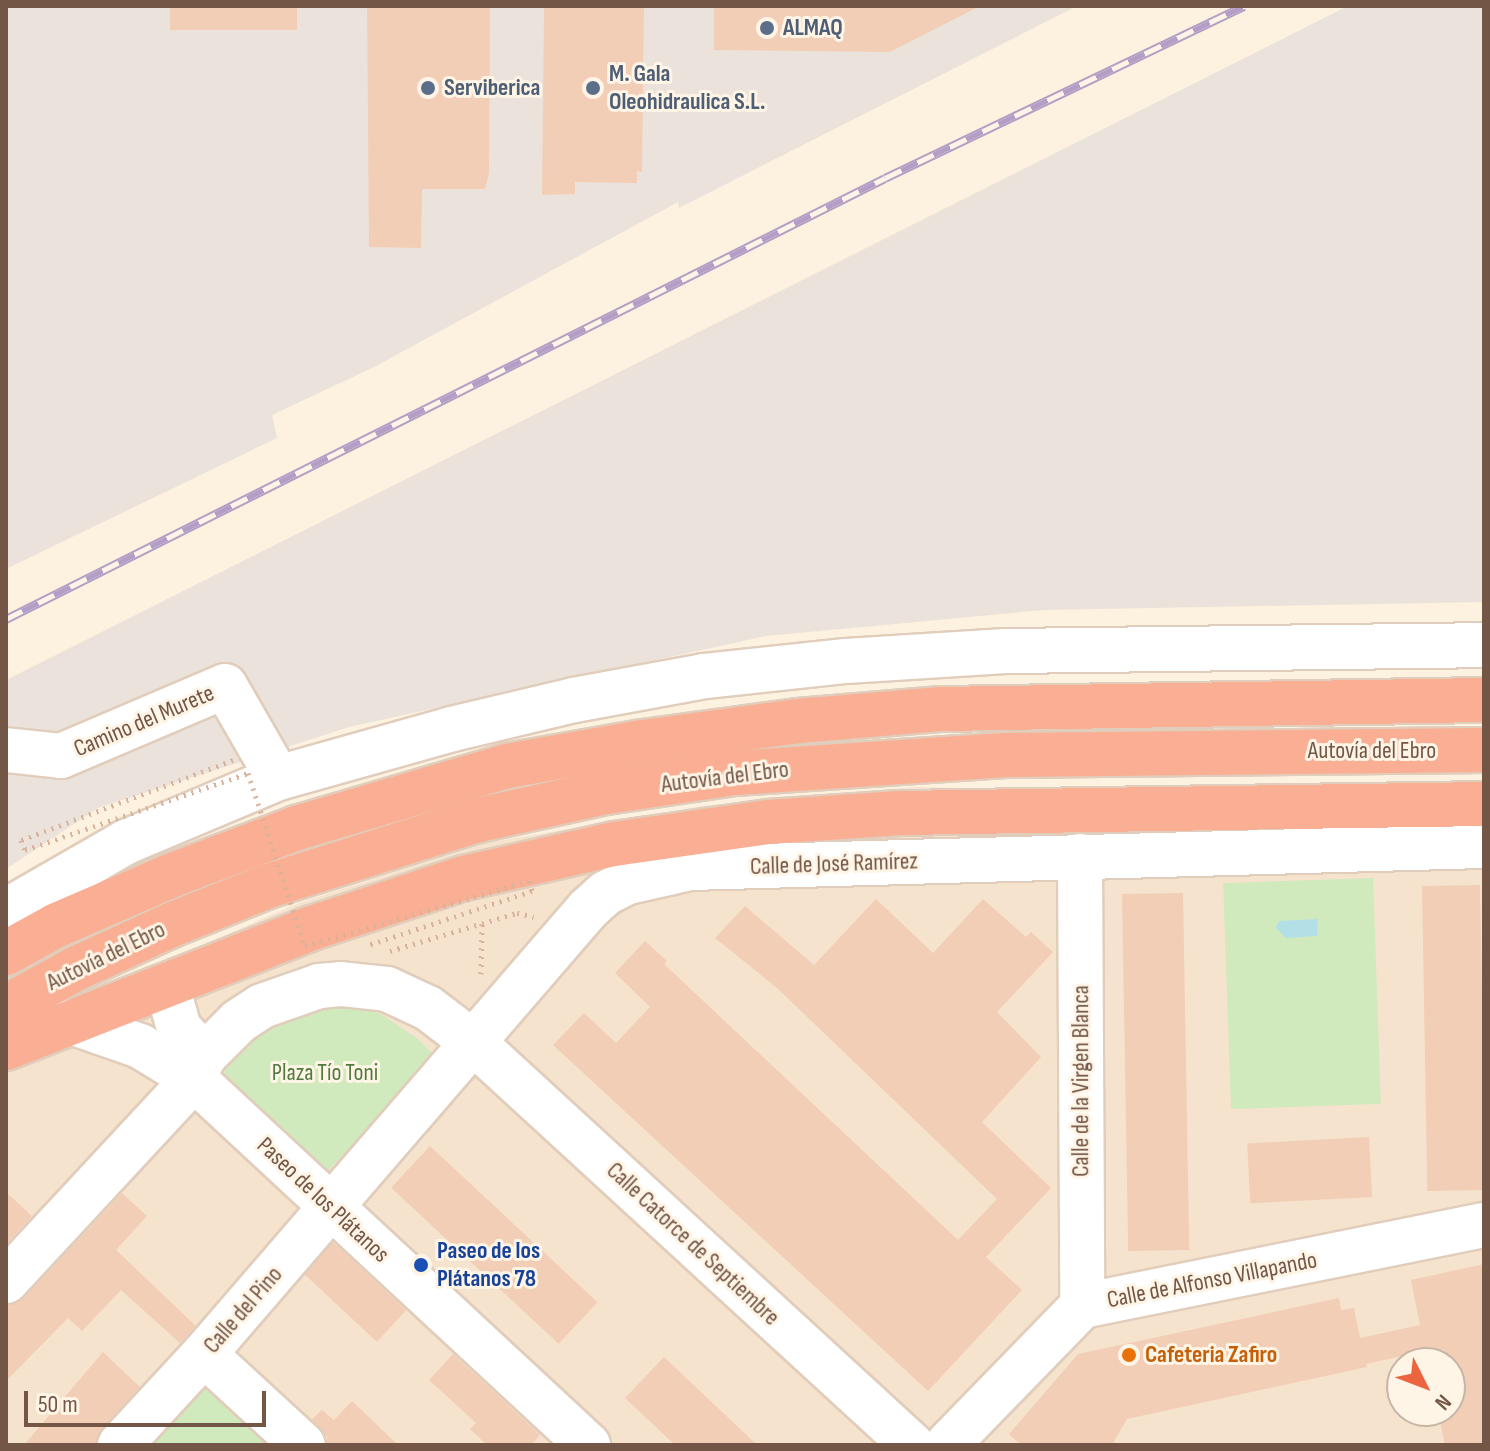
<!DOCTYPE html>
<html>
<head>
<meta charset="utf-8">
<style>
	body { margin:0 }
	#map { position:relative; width:1490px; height:1451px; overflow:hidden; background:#fdf1df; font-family:"Sofia Sans Condensed",sans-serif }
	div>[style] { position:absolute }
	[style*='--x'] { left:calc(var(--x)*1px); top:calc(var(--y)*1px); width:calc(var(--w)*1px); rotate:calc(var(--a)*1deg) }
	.residential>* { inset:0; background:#f5e3cd }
	.industrial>* { inset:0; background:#ebe3db }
	.green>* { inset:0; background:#d0eabe; transform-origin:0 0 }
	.water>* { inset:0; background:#b3dfe7 }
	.building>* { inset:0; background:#f3ceb6; transform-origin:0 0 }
	.path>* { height:5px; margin-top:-2.5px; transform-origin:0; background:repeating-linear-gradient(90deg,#d8b299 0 2px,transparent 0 8px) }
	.roads { filter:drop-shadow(2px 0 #e1cdbb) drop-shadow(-2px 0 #e1cdbb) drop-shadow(0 2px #e1cdbb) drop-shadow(0 -2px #e1cdbb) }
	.minor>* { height:44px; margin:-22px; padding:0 22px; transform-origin:22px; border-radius:22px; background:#fff }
	.highway>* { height:44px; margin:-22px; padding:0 22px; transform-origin:22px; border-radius:22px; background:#faae93 }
	.rail>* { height:9px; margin-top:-4.5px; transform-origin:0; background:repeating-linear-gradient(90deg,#fff5e6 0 18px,#b49ec6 0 36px); box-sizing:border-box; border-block:2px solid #b49ec6 }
	.path-bridge>* { height:5px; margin-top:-2.5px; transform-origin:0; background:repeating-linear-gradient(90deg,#d8b299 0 2px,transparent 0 8px) }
	.dots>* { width:22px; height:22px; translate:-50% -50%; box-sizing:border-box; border:4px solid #fff5e6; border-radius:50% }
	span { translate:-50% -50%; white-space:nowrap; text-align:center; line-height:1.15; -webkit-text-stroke:6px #fff5e6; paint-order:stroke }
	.service-label { font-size:24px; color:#4e5e75; font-weight:700 }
	.left { translate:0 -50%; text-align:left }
	.street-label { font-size:24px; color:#745646 }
	.park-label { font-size:24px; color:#507a3e }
	.transit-label { font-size:24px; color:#164399; font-weight:700 }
	.food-label { font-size:24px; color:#c56008; font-weight:700 }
	.frame { position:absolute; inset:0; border:8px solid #745646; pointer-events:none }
	.north { position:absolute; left:1386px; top:1347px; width:80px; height:80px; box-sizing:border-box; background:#fff5e6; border:2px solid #c7b5a6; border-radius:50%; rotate:132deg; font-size:22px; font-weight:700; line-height:32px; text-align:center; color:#745646 }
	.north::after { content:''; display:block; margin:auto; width:28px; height:36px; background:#ed653e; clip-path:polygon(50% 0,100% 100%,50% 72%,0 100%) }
	.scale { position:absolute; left:24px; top:1391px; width:242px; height:36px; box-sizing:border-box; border:4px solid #745646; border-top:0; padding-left:10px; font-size:24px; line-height:28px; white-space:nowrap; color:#745646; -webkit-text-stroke:6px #fff5e6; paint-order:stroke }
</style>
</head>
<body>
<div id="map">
	<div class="residential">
		<i style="clip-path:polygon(evenodd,917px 787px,1484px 800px,1484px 1445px,6px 1445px,6px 1053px,81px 998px,299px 903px,486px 843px,703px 806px,917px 787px,1402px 1363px,1450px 1363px,1450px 1411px,1402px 1411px,1402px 1363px)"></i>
	</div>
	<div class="industrial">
		<i style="clip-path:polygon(6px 6px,1077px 6px,679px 208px,678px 202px,374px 367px,272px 415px,277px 438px,6px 569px)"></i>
		<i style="clip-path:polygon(1348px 6px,1484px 6px,1484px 602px,1044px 610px,766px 636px,349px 727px,98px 808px,6px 869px,6px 680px)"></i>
	</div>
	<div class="green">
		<i style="left:1373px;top:878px;width:226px;height:150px;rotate:88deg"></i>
		<i style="clip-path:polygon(302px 1006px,357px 1006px,381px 1014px,418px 1039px,436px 1057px,328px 1171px,223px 1077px,229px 1058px,240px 1047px)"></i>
		<i style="clip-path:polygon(200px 1372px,279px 1445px,137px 1445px)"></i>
	</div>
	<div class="water">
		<i style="clip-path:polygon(1318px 919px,1317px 936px,1286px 938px,1276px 928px,1279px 921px)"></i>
	</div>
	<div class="building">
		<i style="left:170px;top:6px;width:127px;height:24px"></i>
		<i style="clip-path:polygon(367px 6px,490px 6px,489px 173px,485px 189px,422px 189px,421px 248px,369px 247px)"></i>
		<i style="clip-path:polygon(544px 6px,644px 6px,642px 172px,637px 171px,637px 183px,575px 182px,575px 194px,542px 195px)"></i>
		<i style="clip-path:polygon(714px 6px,980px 6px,890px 52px,714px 50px)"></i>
		<i style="left:1480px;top:885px;width:305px;height:58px;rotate:89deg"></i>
		<i style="left:1183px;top:893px;width:357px;height:61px;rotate:89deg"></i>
		<i style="clip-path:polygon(876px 899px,933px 953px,983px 899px,1026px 937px,1031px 932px,1053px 952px,997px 1012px,1041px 1057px,982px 1122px,1051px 1188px,986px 1257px,1022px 1290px,928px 1391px,553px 1045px,584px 1013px,616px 1043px,650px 1007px,615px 973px,645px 941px,667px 961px,664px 964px,958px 1240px,997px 1199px,777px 988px,715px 938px,745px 906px,814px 965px)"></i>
		<i style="left:1369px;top:1137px;width:60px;height:122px;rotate:87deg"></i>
		<i style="left:430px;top:1146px;width:229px;height:57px;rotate:43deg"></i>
		<i style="clip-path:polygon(6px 1192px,32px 1216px,6px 1244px)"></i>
		<i style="clip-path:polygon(122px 1193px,147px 1216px,116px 1250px,196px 1326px,180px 1343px,121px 1290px,82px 1331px,68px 1318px,6px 1381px,6px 1305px,24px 1298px)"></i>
		<i style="left:333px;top:1242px;width:100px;height:43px;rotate:43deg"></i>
		<i style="clip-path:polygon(1484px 1264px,1484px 1445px,1445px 1445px,1438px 1411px,1450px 1411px,1450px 1363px,1428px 1363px,1425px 1351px,1366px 1364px,1367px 1367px,1127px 1419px,1112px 1445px,1021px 1445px,1009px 1434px,1078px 1354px,1339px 1298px,1341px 1310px,1354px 1308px,1360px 1338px,1420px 1325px,1411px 1280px)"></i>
		<i style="clip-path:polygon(103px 1352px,140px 1387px,102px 1428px,96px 1444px,24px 1445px)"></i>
		<i style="clip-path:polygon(453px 1354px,540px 1435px,531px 1445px,487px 1445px,470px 1429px,476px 1423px,429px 1380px)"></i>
		<i style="clip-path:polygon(664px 1357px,757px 1445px,675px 1445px,625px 1398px)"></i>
		<i style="clip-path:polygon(352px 1401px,398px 1445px,327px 1445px,327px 1437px,312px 1419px,322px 1410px,334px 1420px)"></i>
	</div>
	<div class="path">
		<i style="--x:390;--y:951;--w:133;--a:-16.7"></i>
		<i style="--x:517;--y:913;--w:17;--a:13"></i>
		<i style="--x:481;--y:974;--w:51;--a:-88.9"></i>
	</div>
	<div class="roads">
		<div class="minor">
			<i style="--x:6;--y:750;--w:55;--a:6.2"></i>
			<i style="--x:61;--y:756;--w:178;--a:-23.1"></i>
			<i style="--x:225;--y:686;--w:106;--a:60.1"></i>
			<i style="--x:1080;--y:856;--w:450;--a:89.7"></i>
			<i style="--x:6;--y:911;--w:138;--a:-29.9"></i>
			<i style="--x:126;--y:842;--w:165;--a:-22.8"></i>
			<i style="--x:278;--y:778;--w:181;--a:-15.7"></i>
			<i style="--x:452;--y:729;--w:125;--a:-13.4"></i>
			<i style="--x:574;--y:700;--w:133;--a:-10.4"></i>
			<i style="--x:705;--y:676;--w:142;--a:-6.1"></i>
			<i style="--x:846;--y:661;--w:160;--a:-3.6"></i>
			<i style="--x:1006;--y:651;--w:478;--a:-0.7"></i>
			<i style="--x:167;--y:986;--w:44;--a:74.1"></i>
			<i style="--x:179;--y:1028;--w:38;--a:48"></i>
			<i style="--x:71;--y:1022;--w:73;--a:19.2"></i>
			<i style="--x:140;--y:1046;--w:63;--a:31.4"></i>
			<i style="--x:194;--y:1079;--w:538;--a:42.89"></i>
			<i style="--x:6;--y:1281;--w:276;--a:-47.1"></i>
			<i style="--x:194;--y:1079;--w:25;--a:-67"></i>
			<i style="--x:204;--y:1056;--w:49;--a:-45"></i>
			<i style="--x:239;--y:1021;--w:27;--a:-33"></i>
			<i style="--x:262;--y:1006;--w:60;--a:-19.3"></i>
			<i style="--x:319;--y:986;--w:22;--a:-5"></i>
			<i style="--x:341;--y:984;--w:46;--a:6.2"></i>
			<i style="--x:387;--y:989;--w:45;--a:24.9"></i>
			<i style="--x:428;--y:1008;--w:58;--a:37.3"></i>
			<i style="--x:474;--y:1043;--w:595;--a:42.55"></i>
			<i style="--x:204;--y:1354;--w:134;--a:42.6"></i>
			<i style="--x:120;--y:1445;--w:124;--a:-47.3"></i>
			<i style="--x:204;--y:1354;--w:588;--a:-49.21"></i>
			<i style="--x:588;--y:909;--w:24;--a:-42"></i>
			<i style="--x:606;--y:893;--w:25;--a:-27"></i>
			<i style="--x:628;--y:882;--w:64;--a:-12.7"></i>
			<i style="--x:690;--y:868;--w:794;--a:-1.59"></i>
			<i style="--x:947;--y:1445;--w:194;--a:-45.8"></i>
			<i style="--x:1082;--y:1306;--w:410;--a:-11.4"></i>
		</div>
		<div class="highway">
			<i style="--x:6;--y:953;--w:58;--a:-28.8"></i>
			<i style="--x:57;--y:925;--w:123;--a:-23.4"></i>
			<i style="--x:170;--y:876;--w:136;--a:-20.7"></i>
			<i style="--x:297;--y:828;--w:219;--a:-16.4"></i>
			<i style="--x:507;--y:766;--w:138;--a:-10"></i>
			<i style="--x:643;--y:742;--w:156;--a:-7.7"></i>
			<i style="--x:798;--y:721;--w:144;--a:-4.8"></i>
			<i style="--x:941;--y:709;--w:543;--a:-0.95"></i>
			<i style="--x:6;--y:1007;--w:79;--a:-28.8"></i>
			<i style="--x:75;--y:969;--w:106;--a:-24.6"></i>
			<i style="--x:171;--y:925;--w:105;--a:-21.9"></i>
			<i style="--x:268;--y:886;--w:216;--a:-17.5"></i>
			<i style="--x:474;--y:821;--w:135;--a:-12.4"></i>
			<i style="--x:606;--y:792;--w:130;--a:-8.4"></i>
			<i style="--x:735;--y:773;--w:271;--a:-3.8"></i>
			<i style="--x:1005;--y:755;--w:479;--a:-0.6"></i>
			<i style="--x:6;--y:1048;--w:326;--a:-21.4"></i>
			<i style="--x:309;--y:929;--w:163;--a:-18.2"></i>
			<i style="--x:464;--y:878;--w:154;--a:-12.8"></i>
			<i style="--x:614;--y:844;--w:156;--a:-8.1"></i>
			<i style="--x:768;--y:822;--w:132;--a:-3.9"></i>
			<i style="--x:900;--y:813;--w:584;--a:-0.88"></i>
		</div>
	</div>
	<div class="rail">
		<i style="--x:6;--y:619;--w:983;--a:-26.64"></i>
		<i style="--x:885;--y:178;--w:398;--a:-25.6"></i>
	</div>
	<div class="path-bridge">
		<i style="--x:233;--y:760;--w:227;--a:159.3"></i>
		<i style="--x:21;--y:840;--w:11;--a:68"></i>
		<i style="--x:25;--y:850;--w:236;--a:-19"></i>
		<i style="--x:248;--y:773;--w:182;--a:71.8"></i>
		<i style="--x:305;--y:946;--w:233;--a:-16.2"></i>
		<i style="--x:529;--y:881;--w:10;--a:73"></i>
		<i style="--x:532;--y:891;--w:175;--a:161.7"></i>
	</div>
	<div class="dots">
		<i style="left:767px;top:28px;background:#5c6f8a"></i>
		<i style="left:428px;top:88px;background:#5c6f8a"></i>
		<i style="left:593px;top:88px;background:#5c6f8a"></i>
		<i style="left:421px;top:1265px;background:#1a4fb4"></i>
		<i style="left:1129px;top:1355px;background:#e8710a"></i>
	</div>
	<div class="service-label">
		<span class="left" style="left:783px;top:28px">ALMAQ</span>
		<span class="left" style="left:609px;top:88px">M. Gala<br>Oleohidraulica S.L.</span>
		<span class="left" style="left:444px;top:88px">Serviberica</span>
	</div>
	<div class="street-label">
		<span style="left:144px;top:721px;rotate:-23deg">Camino del Murete</span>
		<span style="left:1372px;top:751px">Autovía del Ebro</span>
		<span style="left:725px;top:777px;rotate:-7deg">Autovía del Ebro</span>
		<span style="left:834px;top:864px;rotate:-2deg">Calle de José Ramírez</span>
		<span style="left:106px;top:956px;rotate:-26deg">Autovía del Ebro</span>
		<span style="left:1081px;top:1081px;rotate:-90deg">Calle de la Virgen Blanca</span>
		<span style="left:323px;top:1200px;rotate:43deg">Paseo de los Plátanos</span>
		<span style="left:693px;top:1244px;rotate:43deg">Calle Catorce de Septiembre</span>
		<span style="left:1212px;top:1280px;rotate:-11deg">Calle de Alfonso Villapando</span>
		<span style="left:243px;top:1310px;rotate:-49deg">Calle del Pino</span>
	</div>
	<div class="park-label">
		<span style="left:325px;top:1073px">Plaza Tío Toni</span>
	</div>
	<div class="transit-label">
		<span class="left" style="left:437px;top:1265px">Paseo de los<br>Plátanos 78</span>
	</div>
	<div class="food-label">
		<span class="left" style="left:1145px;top:1355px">Cafeteria Zafiro</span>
	</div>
	<div class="frame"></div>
	<div class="north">N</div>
	<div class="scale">50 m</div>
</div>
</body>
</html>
